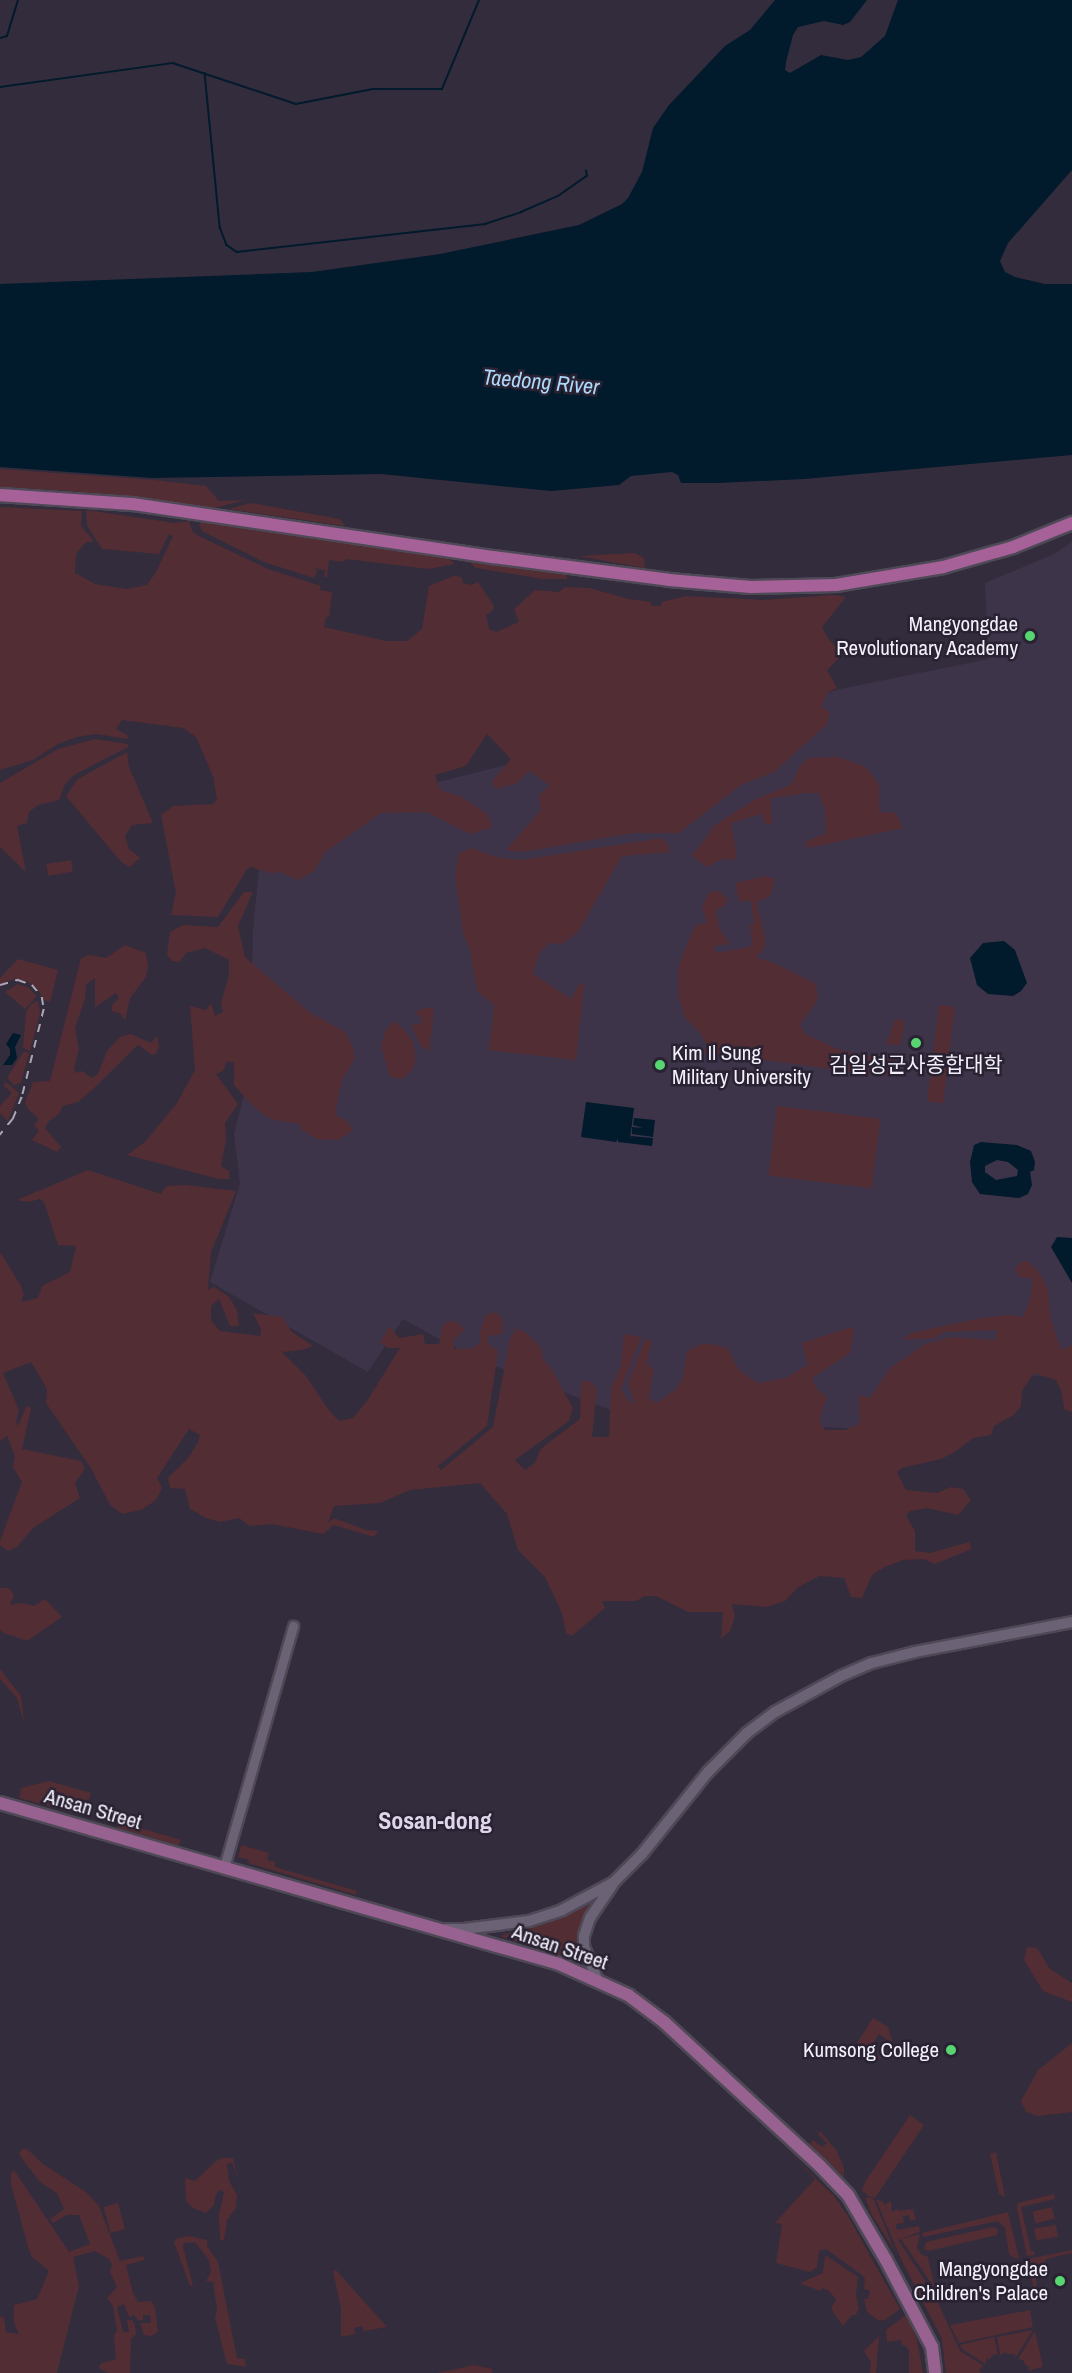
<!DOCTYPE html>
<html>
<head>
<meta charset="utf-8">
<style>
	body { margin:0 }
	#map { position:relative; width:1072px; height:2373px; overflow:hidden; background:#332c3c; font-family:"Archivo Narrow","Noto Sans KR",sans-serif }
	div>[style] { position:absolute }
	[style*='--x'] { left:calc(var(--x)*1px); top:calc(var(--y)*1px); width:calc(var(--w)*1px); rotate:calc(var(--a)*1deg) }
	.built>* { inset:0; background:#3e344a }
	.green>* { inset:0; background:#522d34; transform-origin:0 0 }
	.water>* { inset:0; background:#011a2c }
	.stream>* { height:1.5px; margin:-0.75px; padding:0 0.75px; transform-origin:0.75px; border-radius:0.75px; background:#011a2c }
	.roads { filter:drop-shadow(2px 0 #4f4957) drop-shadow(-2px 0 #4f4957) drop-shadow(0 2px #4f4957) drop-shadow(0 -2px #4f4957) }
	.tertiary>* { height:9px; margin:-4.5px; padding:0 4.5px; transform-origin:4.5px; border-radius:4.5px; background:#6b6375 }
	.secondary>* { height:10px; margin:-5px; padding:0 5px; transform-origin:5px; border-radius:5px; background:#6b6375 }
	.primary>* { height:12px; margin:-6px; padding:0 6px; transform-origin:6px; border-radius:6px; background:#97628f }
	.trunk>* { height:12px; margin:-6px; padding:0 6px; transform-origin:6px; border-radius:6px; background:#a66298 }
	.rail>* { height:1.5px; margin-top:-0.75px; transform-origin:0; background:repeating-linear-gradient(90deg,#aca6b3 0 8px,transparent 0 16px) }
	.dots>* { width:16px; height:16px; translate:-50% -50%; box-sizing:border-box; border:3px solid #292232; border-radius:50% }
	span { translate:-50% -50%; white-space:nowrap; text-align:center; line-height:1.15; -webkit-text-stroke:5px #292232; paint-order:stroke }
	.poi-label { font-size:21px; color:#f4f0fb }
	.right { translate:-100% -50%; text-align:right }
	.left { translate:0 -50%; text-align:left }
	.street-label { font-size:21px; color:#f4f0fb }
	.water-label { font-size:22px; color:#acd8fa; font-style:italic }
	.quarter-label { font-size:24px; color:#dfd6eb; font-weight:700 }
</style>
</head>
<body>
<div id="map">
	<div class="built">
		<i style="clip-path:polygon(1072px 542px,1072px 1373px,1021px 1377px,861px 1429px,627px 1416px,474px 1358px,403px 1319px,368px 1372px,210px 1282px,240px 1184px,234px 1134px,245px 1091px,251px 1038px,253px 930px,265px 811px,379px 797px,506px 765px,568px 764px,840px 689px,989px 659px,985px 583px,1054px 554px)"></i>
	</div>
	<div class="green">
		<i style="clip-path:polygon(0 469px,154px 480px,206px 486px,219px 501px,245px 500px,214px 508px,71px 491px,0 487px)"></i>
		<i style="clip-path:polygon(251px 503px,340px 519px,345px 526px,228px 509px)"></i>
		<i style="clip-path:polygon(0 507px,82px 511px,81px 526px,93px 540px,92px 542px,86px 542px,76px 554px,75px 573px,95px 584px,127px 589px,147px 585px,156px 572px,173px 536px,169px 534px,159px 554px,102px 549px,87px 525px,86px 510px,175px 523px,189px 521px,193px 532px,199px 536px,268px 569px,321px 586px,320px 590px,332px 592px,329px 617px,326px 617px,324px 627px,386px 641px,407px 641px,422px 629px,429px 586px,456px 575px,462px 578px,463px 583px,472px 585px,478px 582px,494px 606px,492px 611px,486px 615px,489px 629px,496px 632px,519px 622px,514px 609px,535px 590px,559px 592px,565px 587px,589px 588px,629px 599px,651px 602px,651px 606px,661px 606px,662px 602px,686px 596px,763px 600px,833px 595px,846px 597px,822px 627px,830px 641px,840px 650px,838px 659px,827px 670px,837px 688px,828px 692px,821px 707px,830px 712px,827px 724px,774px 772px,741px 785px,679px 833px,632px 833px,523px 852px,506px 850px,541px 810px,539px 795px,550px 786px,530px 771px,515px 784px,496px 789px,492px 781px,511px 759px,487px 734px,466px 766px,435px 775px,440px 790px,462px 797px,488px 815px,492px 827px,470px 834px,427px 812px,381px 813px,325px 852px,314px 871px,298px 880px,280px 872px,270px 873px,251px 867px,247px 869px,218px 917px,171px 915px,176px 893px,161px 815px,173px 806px,213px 804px,217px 800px,213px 776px,196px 737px,183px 728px,122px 720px,116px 729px,127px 735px,128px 739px,96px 734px,77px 737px,58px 744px,33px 760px,0 770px)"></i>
		<i style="clip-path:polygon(201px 521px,447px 556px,454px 564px,429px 569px,347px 559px,343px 562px,329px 560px,327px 577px,324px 577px,325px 570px,313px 568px,318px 570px,314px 578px,264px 562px,202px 531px,199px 525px)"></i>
		<i style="clip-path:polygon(635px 553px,644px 558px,645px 568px,578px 556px)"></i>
		<i style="clip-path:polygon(467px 560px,561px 572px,566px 574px,567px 579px,543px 579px,476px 568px)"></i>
		<i style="clip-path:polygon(95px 739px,128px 744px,128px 747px,74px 775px,65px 784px,59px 800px,38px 805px,29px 812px,27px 823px,17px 826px,26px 872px,0 847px,0 783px,58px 749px)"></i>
		<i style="clip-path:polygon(127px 752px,129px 767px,153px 823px,132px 825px,125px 836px,129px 849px,140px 858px,130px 867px,121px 862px,66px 796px,78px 779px)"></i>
		<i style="clip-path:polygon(838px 757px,866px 767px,879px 784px,879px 812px,896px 813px,903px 828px,808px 848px,805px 842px,826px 833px,825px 810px,819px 793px,807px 793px,771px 798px,772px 824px,766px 825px,761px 814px,731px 823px,737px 857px,732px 860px,722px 859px,706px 867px,691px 855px,700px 846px,714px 826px,752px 801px,792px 784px,800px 766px,808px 758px)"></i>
		<i style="clip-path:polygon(661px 838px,667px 843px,670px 852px,622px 856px,578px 932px,562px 944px,550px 943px,539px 953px,533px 974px,571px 999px,580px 983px,584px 985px,576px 1060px,489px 1050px,494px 1005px,477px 991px,470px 950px,463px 933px,455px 876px,459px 853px,472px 848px,495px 857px,522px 860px)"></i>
		<i style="left:71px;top:860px;width:12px;height:25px;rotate:81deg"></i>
		<i style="clip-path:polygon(765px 876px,775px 879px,770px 897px,756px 902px,765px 937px,765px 948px,756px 957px,776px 964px,816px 984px,818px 1000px,800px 1024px,805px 1034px,840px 1050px,864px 1055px,893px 1056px,895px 1060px,893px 1072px,886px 1076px,865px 1074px,738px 1056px,695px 1053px,708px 1048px,700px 1033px,685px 1018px,678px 995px,678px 972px,682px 956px,695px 926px,707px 922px,702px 908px,709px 892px,719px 891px,728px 900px,724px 906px,716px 910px,719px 928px,730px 944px,714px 946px,716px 953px,750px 947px,752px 941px,750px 925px,754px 923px,751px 901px,739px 901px,735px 883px)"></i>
		<i style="clip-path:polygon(244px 892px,253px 892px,238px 926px,245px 957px,309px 1012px,345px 1032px,353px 1048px,355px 1059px,342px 1079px,335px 1115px,347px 1121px,353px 1130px,338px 1140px,317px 1139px,301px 1129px,300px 1124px,274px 1120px,266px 1116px,252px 1105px,234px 1085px,234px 1063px,227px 1061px,223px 1071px,216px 1074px,238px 1104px,225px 1123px,226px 1139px,221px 1166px,229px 1171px,230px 1179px,219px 1179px,127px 1155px,145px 1142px,177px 1103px,195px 1070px,190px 1006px,206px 1010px,211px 1003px,215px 1016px,223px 1012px,221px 1003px,229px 975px,229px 960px,205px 948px,186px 953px,180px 962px,172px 961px,167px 954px,170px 932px,183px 925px,218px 927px)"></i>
		<i style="clip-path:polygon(125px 945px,146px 953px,148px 967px,146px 977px,130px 998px,125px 1021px,121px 1014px,112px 1011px,112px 1005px,119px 998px,116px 993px,95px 1007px,95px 978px,86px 985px,85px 999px,75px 1028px,79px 1049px,74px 1069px,76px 1073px,82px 1071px,92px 1078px,98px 1074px,107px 1051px,120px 1037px,131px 1034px,151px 1043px,157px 1036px,159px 1047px,156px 1054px,152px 1055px,138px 1045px,91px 1091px,78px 1102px,63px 1106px,59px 1114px,49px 1121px,45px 1128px,61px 1147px,57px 1152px,32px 1140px,39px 1131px,34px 1125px,39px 1119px,28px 1109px,25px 1102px,33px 1082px,50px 1081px,81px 958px,90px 955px,106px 958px)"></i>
		<i style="clip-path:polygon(18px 959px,58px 970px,50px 1002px,44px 1000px,37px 988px,27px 981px,14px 979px,0 984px,0 978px)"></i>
		<i style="clip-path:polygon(18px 984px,29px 988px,37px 996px,25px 1009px,5px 992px)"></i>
		<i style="clip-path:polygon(38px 1001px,40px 1013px,30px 1051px,23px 1048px,26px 1012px,31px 1004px)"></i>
		<i style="left:939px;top:1005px;width:16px;height:97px;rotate:7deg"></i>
		<i style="clip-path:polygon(429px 1007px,434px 1010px,429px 1051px,421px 1046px,411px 1025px,420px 1024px,422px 1018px,414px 1012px)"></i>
		<i style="clip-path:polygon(896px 1018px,905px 1022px,900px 1045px,886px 1044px)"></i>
		<i style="clip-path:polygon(394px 1021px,404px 1029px,413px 1042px,416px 1059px,412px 1070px,402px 1079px,390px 1077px,381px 1046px,386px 1030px)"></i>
		<i style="clip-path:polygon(24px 1051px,29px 1053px,21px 1083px,14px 1085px,7px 1078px)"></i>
		<i style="clip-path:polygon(6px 1082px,19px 1093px,8px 1121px,0 1113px,0 1106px,12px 1093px,3px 1085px)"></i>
		<i style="left:777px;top:1106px;width:104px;height:70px;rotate:7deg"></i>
		<i style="clip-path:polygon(88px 1170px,161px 1194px,166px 1186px,185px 1185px,236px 1191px,211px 1252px,208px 1290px,214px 1287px,229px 1297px,237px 1310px,239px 1326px,230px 1326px,219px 1299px,211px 1306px,211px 1320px,220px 1331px,260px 1336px,261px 1329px,253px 1313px,282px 1317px,292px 1332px,313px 1346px,302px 1350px,282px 1352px,306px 1376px,328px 1409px,339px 1421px,353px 1418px,367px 1401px,400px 1348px,387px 1348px,380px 1342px,390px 1326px,399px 1338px,423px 1334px,425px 1344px,439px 1344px,442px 1327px,446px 1322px,455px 1321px,465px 1330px,454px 1339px,454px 1349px,473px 1348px,481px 1342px,479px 1334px,486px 1315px,496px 1312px,502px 1319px,503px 1334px,488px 1336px,488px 1344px,498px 1351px,487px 1426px,438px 1466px,441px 1470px,493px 1427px,510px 1339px,516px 1328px,528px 1334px,541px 1348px,543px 1359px,552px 1370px,573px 1408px,569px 1421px,515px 1460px,525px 1470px,535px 1463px,540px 1450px,548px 1443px,580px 1419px,581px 1382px,590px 1381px,597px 1389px,592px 1437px,609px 1437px,611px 1388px,621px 1365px,624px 1334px,641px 1337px,621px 1389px,630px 1403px,634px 1403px,628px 1383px,645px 1339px,652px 1341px,647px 1363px,654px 1370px,649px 1398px,657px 1403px,675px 1390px,683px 1378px,687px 1351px,702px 1344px,718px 1345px,728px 1349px,739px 1370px,758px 1383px,785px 1378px,808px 1365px,802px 1343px,851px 1327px,854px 1330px,850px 1353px,812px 1378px,816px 1388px,827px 1397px,819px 1421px,825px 1430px,845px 1430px,857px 1425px,861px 1419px,858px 1414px,860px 1411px,858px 1395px,870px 1398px,890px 1368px,925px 1344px,951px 1337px,996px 1340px,996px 1330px,944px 1332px,936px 1338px,902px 1340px,911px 1333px,981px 1318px,1009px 1315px,1023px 1317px,1030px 1300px,1033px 1279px,1019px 1277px,1015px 1268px,1022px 1262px,1028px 1261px,1041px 1275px,1048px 1290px,1050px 1316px,1061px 1350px,1072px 1345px,1072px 1412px,1064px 1409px,1062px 1393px,1056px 1380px,1034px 1373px,1022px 1391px,1021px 1406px,1014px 1415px,994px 1426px,991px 1435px,973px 1438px,955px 1452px,941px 1459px,902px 1468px,897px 1472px,906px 1490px,937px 1493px,951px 1487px,963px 1489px,971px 1500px,958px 1515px,927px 1508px,910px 1511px,906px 1516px,915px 1531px,915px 1551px,930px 1553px,969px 1542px,972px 1549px,935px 1564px,923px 1559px,903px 1560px,885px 1567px,872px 1575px,862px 1598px,851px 1597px,844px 1578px,819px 1576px,797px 1588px,785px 1601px,766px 1607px,732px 1604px,735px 1616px,730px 1631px,721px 1639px,723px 1612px,688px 1612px,656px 1596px,645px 1596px,636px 1601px,602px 1601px,605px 1608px,572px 1636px,566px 1633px,562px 1613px,545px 1577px,518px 1550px,507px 1514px,480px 1483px,410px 1490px,380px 1503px,334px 1506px,328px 1523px,334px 1518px,366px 1530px,378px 1531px,374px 1537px,334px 1525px,323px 1534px,272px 1524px,250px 1526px,239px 1518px,220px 1522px,206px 1518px,190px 1509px,185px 1489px,170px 1488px,168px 1478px,189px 1457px,198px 1442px,200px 1435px,189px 1429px,157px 1478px,162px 1488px,156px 1500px,141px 1510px,122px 1514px,110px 1505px,92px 1470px,46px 1403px,47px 1389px,31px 1362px,3px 1373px,19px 1410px,16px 1421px,18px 1426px,27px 1405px,31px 1409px,22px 1449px,81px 1461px,85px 1469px,75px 1483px,80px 1498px,33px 1528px,17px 1547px,8px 1551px,0 1545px,0 1541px,22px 1482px,13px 1467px,15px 1456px,7px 1436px,0 1441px,0 1252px,21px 1286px,24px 1294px,21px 1302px,38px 1298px,42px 1286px,70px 1272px,76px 1246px,58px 1245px,44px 1202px,40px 1199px,28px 1202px,17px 1200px)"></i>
		<i style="clip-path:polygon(0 1588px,9px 1588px,14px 1595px,10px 1605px,22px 1603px,34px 1606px,45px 1599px,62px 1617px,27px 1641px,4px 1633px,0 1630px)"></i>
		<i style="clip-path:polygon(0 1669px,21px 1696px,24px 1723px,17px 1698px,0 1679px)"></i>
		<i style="clip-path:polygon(49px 1781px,91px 1793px,84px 1816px,19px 1798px,21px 1788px)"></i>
		<i style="left:119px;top:1822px;width:64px;height:6px;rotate:16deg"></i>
		<i style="clip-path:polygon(241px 1845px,269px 1853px,267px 1860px,275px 1862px,275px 1867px,357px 1891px,356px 1895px,248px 1863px,249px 1860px,238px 1857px)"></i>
		<i style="clip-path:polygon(589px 1904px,591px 1906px,584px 1916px,577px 1939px,581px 1962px,502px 1937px,502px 1935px,563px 1918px)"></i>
		<i style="clip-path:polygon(1027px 1947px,1037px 1948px,1050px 1969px,1072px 1983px,1072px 2002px,1043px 1991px,1024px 1960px)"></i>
		<i style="clip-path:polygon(873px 2018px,888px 2027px,893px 2044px,879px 2034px,869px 2050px,883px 2058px,866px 2060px,852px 2051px)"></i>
		<i style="clip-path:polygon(1072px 2043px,1072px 2112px,1038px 2116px,1026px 2112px,1021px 2101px,1038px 2070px)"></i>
		<i style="clip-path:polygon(910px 2115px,924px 2125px,875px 2198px,868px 2196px,862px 2190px,865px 2182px)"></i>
		<i style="clip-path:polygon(820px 2131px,837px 2151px,844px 2168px,844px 2177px,809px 2145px,813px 2140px,822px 2147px,827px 2143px,818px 2134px)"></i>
		<i style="clip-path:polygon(776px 2140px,834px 2196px,848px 2216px,900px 2309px,885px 2320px,879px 2321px,867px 2312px,864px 2299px,868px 2299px,870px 2291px,864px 2289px,865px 2279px,862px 2275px,826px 2249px,819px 2251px,817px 2267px,810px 2272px,776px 2263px,782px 2224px,775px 2223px,815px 2179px)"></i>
		<i style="clip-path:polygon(22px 2149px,27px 2149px,43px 2164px,86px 2192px,99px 2206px,120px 2261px,143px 2256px,145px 2260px,126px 2265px,133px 2293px,138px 2302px,151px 2301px,155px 2308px,158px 2332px,151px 2336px,144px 2335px,140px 2323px,151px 2323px,150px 2315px,143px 2315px,143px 2320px,139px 2321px,134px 2315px,129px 2317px,124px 2304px,117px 2307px,123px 2332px,129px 2332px,127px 2320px,132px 2320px,135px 2325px,136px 2334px,131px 2339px,130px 2373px,108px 2373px,99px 2368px,100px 2364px,116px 2359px,114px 2335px,117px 2331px,113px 2306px,107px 2298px,117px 2287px,110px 2272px,112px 2265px,109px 2259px,95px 2251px,73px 2257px,79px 2286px,57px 2373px,0 2373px,0 2316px,4px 2318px,6px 2332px,19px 2334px,14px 2323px,14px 2305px,37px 2299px,49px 2271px,32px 2257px,28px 2247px,11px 2184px,11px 2174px,14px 2170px,69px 2252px,90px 2244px,79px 2215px,67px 2215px,53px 2223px,50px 2219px,64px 2209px,57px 2193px,41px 2183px,25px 2163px,19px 2154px)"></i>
		<i style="clip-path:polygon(996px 2152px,1005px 2197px,999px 2194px,990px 2154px)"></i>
		<i style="clip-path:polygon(223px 2158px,233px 2158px,238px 2179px,232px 2163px,227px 2164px,229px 2181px,237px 2195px,236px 2208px,227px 2220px,224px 2240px,220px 2241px,219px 2214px,224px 2192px,220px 2190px,216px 2194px,214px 2205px,206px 2213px,193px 2208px,186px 2201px,185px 2178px,195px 2181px,216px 2161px)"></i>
		<i style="clip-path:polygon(1054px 2194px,1055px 2199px,1021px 2207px,1031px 2251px,1034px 2251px,1035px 2255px,1027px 2256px,1017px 2208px,1018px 2203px)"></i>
		<i style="clip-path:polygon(871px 2197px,874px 2200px,895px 2251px,873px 2217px,865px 2198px)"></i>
		<i style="clip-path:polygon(876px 2200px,883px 2201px,884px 2205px,891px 2201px,892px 2212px,898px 2209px,899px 2211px,913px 2209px,916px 2220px,910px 2220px,909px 2215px,903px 2216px,904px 2223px,896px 2224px,897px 2230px,919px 2226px,920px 2232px,898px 2240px,935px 2296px,960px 2351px,984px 2366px,979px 2370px,981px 2373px,946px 2373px,942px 2339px,901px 2259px)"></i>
		<i style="left:118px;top:2203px;width:27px;height:15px;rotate:75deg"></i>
		<i style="left:1052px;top:2207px;width:12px;height:20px;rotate:76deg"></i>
		<i style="clip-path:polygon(1008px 2212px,1019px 2258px,1014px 2258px,1009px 2254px,1005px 2228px,998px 2221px,923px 2237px,922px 2233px)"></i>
		<i style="left:1056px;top:2225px;width:12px;height:22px;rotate:81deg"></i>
		<i style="clip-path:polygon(993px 2227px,998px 2229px,997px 2235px,928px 2251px,924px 2249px,926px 2242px)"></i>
		<i style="clip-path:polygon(920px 2234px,917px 2247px,921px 2254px,928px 2257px,935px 2289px,901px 2239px)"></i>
		<i style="clip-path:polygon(189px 2236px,207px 2240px,207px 2246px,218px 2262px,237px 2358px,245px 2359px,246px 2367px,227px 2364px,215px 2318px,217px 2310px,213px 2282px,206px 2281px,211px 2272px,209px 2260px,195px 2242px,184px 2243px,183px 2247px,193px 2286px,190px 2286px,174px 2242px,178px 2238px)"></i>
		<i style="clip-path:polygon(1072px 2250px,1072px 2253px,1046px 2259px,1043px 2268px,1036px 2273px,1037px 2305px,1028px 2259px)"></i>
		<i style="clip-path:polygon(825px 2255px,858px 2277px,856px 2295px,859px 2308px,856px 2315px,852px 2315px,843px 2326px,831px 2309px,836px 2299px,829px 2291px,822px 2288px,820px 2291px,800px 2283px,823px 2273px)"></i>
		<i style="clip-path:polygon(336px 2270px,387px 2327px,364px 2331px,362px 2326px,354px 2328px,355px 2334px,341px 2337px,341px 2309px,333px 2271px)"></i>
		<i style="clip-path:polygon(1030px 2310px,1033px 2327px,959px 2343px,950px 2325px)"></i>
		<i style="clip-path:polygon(906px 2315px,917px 2339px,923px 2373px,909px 2373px,909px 2351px,906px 2346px,902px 2345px,901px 2340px,887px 2342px,886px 2330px)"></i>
		<i style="clip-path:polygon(1033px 2330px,1016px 2357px,1014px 2354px,1006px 2354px,1006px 2352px,1000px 2355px,997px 2337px)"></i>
		<i style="clip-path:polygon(1035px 2331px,1043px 2367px,1027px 2371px,1029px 2367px,1023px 2363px,1025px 2361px,1018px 2359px)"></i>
		<i style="clip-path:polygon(879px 2336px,876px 2373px,870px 2373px,871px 2362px,864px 2351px)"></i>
		<i style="clip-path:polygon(994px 2337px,998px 2355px,994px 2354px,989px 2360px,987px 2358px,985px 2364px,962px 2349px,960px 2345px)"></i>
		<i style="clip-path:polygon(474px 2365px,492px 2369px,492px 2373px,437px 2373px)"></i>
	</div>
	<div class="water">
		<i style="clip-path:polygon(775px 0,867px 0,850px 22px,843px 25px,824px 21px,798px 27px,793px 35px,786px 62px,785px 70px,790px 73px,821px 55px,848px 60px,861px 57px,885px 36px,898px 0,1072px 0,1072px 170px,1008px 243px,1000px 261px,1005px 272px,1015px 277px,1045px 284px,1072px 284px,1072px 455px,804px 479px,718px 483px,681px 483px,678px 475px,672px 472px,631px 476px,619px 485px,551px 491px,381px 474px,152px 478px,0 467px,0 284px,312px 272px,440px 254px,579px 225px,622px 204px,628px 198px,642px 172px,653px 128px,669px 105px,725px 46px,750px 30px)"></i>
		<i style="clip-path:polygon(1004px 941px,1015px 950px,1027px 983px,1021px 991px,1013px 996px,988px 994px,977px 985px,970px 958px,983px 943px)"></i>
		<i style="clip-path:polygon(13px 1033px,21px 1035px,15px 1047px,17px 1058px,12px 1065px,3px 1065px,10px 1055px,10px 1049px,6px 1044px)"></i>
		<i style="clip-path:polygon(586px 1102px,634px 1108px,630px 1139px,631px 1136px,653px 1138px,652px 1146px,618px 1142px,618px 1139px,616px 1142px,581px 1137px)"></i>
		<i style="clip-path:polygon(634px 1118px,655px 1120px,653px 1137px,632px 1134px,632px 1127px,643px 1128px,633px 1125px)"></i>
		<i style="clip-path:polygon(evenodd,981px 1142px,1017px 1145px,1031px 1151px,1035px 1162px,1034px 1170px,1030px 1172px,1032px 1185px,1028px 1194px,1019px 1198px,980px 1194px,972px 1182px,970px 1162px,974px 1145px,981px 1142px,997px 1160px,1008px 1162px,1018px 1170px,1017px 1176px,996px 1180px,985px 1172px,985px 1166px,997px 1160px)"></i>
		<i style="clip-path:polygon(1057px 1237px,1072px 1238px,1072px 1283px,1051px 1247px)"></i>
	</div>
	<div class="stream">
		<i style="--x:0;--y:38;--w:7;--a:-16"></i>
		<i style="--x:7;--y:36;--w:38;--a:-73"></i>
		<i style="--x:205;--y:73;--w:155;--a:84.4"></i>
		<i style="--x:220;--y:227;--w:19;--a:69"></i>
		<i style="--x:227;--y:245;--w:12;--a:35"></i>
		<i style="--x:237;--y:252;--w:250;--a:-6.4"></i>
		<i style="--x:485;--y:224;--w:38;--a:-18"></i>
		<i style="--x:521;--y:212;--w:40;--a:-23.4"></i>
		<i style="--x:558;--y:196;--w:35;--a:-35"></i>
		<i style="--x:587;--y:176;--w:5;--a:-101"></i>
		<i style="--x:0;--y:87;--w:175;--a:-7.9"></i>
		<i style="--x:173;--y:63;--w:130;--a:18.4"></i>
		<i style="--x:296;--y:104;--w:78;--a:-11"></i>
		<i style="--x:373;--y:89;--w:69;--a:0"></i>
		<i style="--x:442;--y:89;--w:96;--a:-67.4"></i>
	</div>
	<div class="roads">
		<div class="tertiary">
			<i style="--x:224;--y:1867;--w:251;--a:-74"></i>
		</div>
		<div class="secondary">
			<i style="--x:446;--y:1929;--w:18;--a:0"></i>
			<i style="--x:464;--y:1929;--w:65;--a:-7"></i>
			<i style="--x:529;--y:1921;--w:35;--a:-18"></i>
			<i style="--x:562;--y:1910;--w:59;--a:-28.3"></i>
			<i style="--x:614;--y:1882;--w:40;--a:-45"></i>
			<i style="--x:642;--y:1854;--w:105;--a:-51.2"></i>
			<i style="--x:708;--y:1772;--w:55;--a:-45"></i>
			<i style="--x:747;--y:1733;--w:35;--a:-37"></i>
			<i style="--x:775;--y:1712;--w:75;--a:-28.6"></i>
			<i style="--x:841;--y:1676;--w:34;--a:-23"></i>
			<i style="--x:872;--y:1663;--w:44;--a:-14.3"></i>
			<i style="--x:915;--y:1652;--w:160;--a:-10.8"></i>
			<i style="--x:597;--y:1979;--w:35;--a:-112"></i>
			<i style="--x:584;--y:1946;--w:10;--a:-90"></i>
			<i style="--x:584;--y:1936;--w:19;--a:-72"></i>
			<i style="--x:590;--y:1918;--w:40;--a:-56"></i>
		</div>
		<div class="primary">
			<i style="--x:0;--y:1803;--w:582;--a:16.07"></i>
			<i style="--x:559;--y:1964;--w:76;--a:24.2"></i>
			<i style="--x:628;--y:1995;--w:45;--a:36.9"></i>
			<i style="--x:664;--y:2022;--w:212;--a:42.7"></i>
			<i style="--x:820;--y:2166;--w:40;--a:46"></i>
			<i style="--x:848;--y:2195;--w:75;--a:59.7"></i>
			<i style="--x:886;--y:2260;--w:98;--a:62.1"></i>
			<i style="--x:932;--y:2347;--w:26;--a:83"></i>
		</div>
		<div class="trunk">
			<i style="--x:0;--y:495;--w:133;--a:3.9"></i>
			<i style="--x:133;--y:504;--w:364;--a:8.4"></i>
			<i style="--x:493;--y:557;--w:177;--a:7.4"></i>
			<i style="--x:669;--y:580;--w:82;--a:4.9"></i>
			<i style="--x:751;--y:587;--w:85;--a:-1.3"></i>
			<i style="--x:836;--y:585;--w:109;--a:-9.5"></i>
			<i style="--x:943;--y:567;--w:73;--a:-15.9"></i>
			<i style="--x:1013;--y:547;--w:64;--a:-22.1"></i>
		</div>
	</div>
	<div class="rail">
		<i style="--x:0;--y:985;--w:19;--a:-16"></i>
		<i style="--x:18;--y:980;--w:15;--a:20"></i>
		<i style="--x:32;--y:985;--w:16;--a:50"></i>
		<i style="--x:42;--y:997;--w:12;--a:81"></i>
		<i style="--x:44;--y:1009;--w:91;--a:104"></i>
		<i style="--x:22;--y:1097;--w:24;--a:112"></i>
		<i style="--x:13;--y:1119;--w:21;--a:129"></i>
	</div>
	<div class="dots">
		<i style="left:1030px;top:636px;background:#57d570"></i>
		<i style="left:916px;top:1043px;background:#57d570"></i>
		<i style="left:660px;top:1065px;background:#57d570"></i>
		<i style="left:951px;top:2050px;background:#57d570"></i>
		<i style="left:1060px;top:2281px;background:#57d570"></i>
	</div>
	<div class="poi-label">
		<span class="right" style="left:1018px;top:636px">Mangyongdae<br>Revolutionary Academy</span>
		<span class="left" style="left:672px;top:1065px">Kim Il Sung<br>Military University</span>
		<span style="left:916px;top:1065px">김일성군사종합대학</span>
		<span class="right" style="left:939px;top:2050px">Kumsong College</span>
		<span class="right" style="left:1048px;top:2281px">Mangyongdae<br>Children's Palace</span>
	</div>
	<div class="street-label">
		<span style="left:93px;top:1809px;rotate:16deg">Ansan Street</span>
		<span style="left:560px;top:1947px;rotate:19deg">Ansan Street</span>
	</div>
	<div class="water-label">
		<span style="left:541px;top:382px;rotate:5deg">Taedong River</span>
	</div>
	<div class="quarter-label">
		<span style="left:435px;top:1821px">Sosan-dong</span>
	</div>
</div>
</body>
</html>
